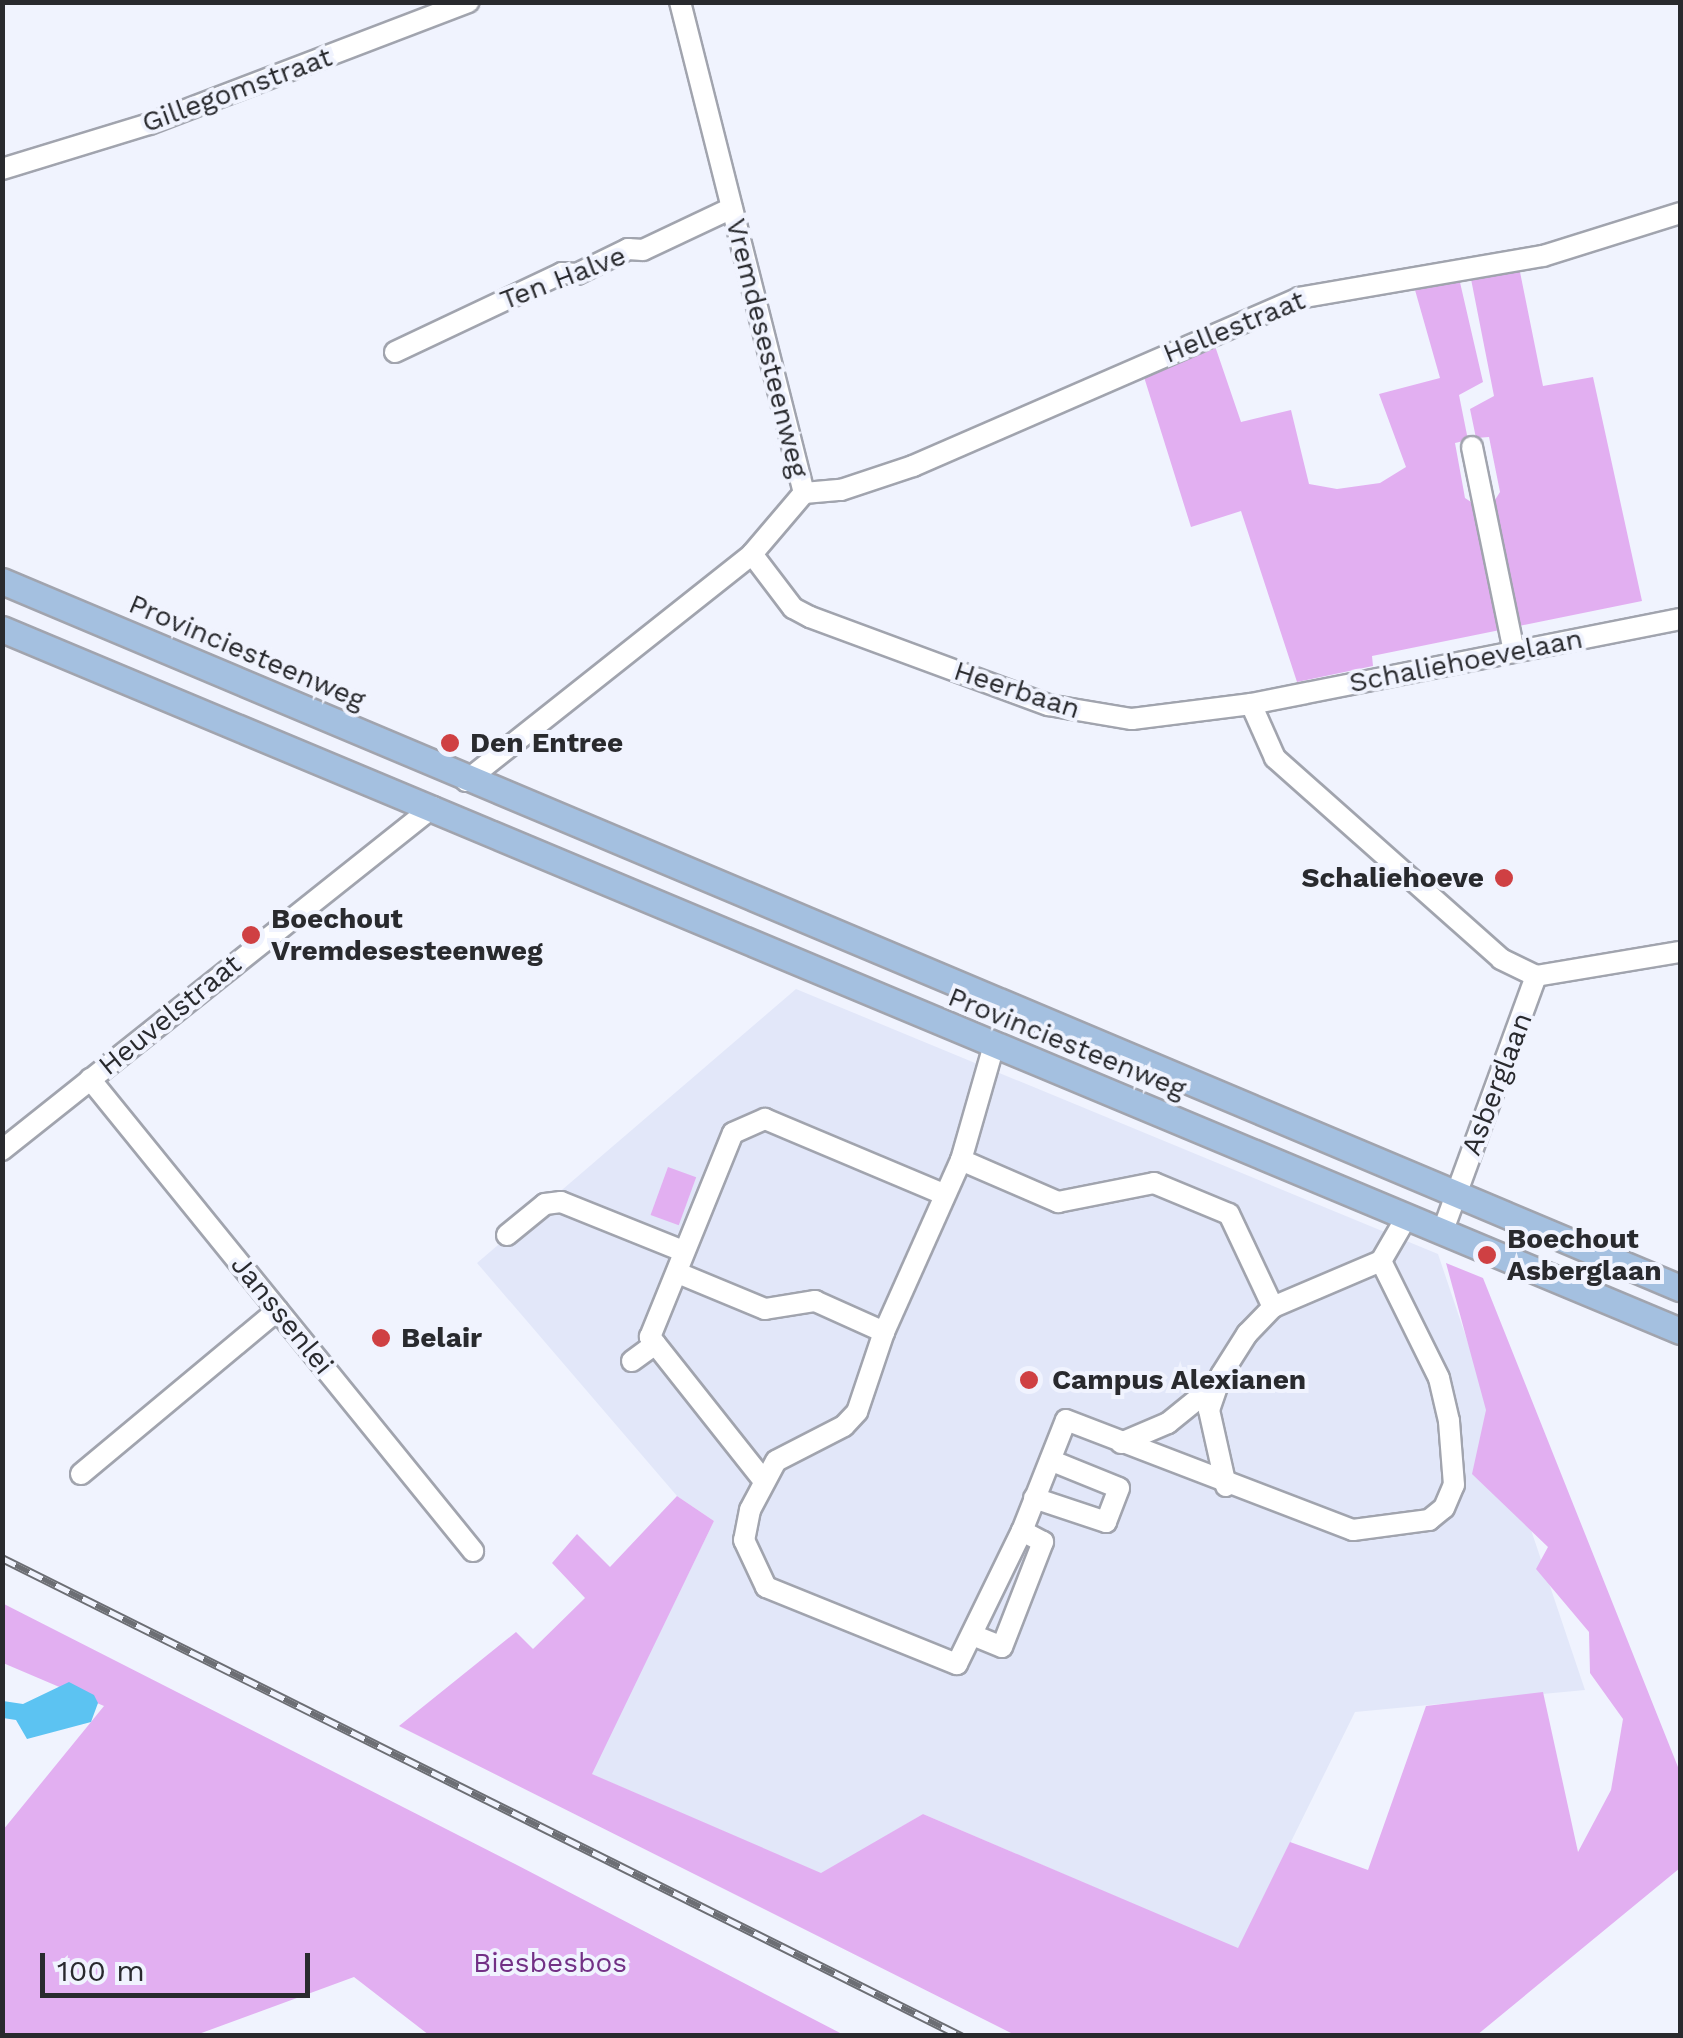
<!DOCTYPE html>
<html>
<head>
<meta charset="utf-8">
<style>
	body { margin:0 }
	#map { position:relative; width:1683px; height:2038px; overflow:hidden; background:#f0f3fe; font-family:"Work Sans",sans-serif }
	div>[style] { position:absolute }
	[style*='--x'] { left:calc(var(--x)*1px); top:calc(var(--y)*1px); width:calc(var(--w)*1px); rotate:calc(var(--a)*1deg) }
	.built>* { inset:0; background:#e2e7f9 }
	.green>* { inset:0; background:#e2aff1; transform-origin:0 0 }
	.water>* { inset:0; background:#5cc3f2 }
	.roads { filter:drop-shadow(2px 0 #a1a4ae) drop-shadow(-2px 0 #a1a4ae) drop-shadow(0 2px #a1a4ae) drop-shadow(0 -2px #a1a4ae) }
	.minor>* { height:20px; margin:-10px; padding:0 10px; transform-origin:10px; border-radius:10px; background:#fff }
	.major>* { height:25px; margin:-12.5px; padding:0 12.5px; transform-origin:12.5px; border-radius:12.5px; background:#a4c0e0 }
	.rail>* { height:9px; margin-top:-4.5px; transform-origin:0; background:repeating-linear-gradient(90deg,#f0f3fe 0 15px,#6c6e74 0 30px); box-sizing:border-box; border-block:2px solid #6c6e74 }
	.dots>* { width:28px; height:28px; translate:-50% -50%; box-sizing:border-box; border:5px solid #f0f3fe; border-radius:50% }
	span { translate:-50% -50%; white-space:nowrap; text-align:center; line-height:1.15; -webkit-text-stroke:8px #f0f3fe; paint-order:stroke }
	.street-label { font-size:28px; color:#292a2e }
	.poi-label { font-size:28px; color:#292a2e; font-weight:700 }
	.left { translate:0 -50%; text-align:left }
	.right { translate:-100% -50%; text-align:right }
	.park-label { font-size:28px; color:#723085 }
	.frame { position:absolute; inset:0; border:5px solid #292a2e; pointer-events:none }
	.scale { position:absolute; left:40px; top:1953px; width:270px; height:45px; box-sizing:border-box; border:5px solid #292a2e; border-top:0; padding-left:12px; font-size:30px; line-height:35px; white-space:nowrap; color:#292a2e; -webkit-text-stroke:8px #f0f3fe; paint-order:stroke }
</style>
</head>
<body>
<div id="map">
	<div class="built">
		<i style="clip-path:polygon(796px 989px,1438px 1254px,1585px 1690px,1355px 1712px,1238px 1949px,923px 1814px,822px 1874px,591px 1774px,714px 1521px,677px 1496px,477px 1263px)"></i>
	</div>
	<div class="green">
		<i style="clip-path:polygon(1519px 267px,1543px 386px,1593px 377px,1642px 601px,1519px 626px,1493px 503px,1500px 492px,1489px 437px,1476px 438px,1470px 409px,1494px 396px,1471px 279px)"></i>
		<i style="clip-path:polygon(1459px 278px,1483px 382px,1459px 395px,1468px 440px,1455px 443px,1465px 498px,1477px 506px,1500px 630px,1372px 656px,1373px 666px,1297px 682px,1241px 511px,1191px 527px,1144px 377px,1215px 346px,1241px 422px,1291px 410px,1309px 484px,1337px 489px,1380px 483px,1406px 467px,1379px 394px,1440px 378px,1415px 290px)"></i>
		<i style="left:668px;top:1167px;width:30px;height:51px;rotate:20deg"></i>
		<i style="clip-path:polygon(1446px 1263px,1483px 1278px,1680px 1772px,1680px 1868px,1477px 2035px,1015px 2035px,399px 1726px,516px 1632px,533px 1649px,585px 1598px,552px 1563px,577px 1534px,610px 1567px,677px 1496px,714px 1521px,592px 1774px,821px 1873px,923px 1814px,1238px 1948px,1290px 1842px,1368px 1870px,1426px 1706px,1543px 1692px,1578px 1852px,1611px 1790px,1623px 1719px,1590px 1673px,1589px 1632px,1536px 1569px,1548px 1547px,1472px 1474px,1486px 1410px)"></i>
		<i style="clip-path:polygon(2px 1603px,515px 1864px,844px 2035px,429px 2035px,354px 1977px,196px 2035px,3px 2035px,3px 1830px,104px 1706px,3px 1663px)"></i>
	</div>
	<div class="water">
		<i style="clip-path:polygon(69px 1682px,94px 1695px,98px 1703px,91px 1722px,27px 1739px,16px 1720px,3px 1718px,3px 1701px,23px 1704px)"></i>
	</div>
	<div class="roads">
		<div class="minor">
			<i style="--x:2;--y:169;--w:154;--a:-17"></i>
			<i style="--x:149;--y:124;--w:342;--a:-20.9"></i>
			<i style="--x:395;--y:352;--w:185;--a:-25.3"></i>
			<i style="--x:562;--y:273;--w:15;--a:4"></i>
			<i style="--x:577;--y:274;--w:57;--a:-26.1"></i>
			<i style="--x:628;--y:249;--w:15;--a:4"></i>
			<i style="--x:643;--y:250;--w:98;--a:-25.3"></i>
			<i style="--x:1472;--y:447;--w:209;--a:78.4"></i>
			<i style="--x:804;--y:493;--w:37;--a:-5"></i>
			<i style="--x:841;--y:490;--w:76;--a:-18.4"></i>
			<i style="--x:913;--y:466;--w:421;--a:-23.5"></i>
			<i style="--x:1299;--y:298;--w:248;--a:-9.8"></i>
			<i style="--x:1543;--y:256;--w:144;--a:-17.4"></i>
			<i style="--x:752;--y:554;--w:68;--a:52.8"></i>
			<i style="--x:793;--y:608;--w:19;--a:28"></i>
			<i style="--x:810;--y:617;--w:254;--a:20.3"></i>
			<i style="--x:1048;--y:705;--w:85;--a:9.5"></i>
			<i style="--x:1132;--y:719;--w:120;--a:-7.2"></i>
			<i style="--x:1251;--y:704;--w:437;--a:-11.2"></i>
			<i style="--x:1251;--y:704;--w:59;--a:66"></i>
			<i style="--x:1275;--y:758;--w:302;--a:41.6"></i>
			<i style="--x:1501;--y:959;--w:39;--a:26"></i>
			<i style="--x:1536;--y:976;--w:146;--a:-9.5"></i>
			<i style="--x:466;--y:781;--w:365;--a:-38.4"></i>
			<i style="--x:752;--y:554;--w:80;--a:-49.6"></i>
			<i style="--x:804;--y:493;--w:506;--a:-104.17"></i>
			<i style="--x:994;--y:1045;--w:120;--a:106"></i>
			<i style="--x:961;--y:1160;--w:188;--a:114.1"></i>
			<i style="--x:884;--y:1332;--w:84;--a:108.6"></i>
			<i style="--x:857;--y:1412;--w:19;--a:133"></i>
			<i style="--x:844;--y:1426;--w:76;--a:152.8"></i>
			<i style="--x:776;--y:1461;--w:55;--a:118"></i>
			<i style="--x:750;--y:1510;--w:31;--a:101"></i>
			<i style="--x:744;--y:1540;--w:52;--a:64.9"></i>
			<i style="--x:766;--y:1587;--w:206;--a:22"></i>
			<i style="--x:957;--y:1664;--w:148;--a:-64"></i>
			<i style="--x:1022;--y:1531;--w:119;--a:-68.4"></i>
			<i style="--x:1066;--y:1420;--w:307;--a:21"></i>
			<i style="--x:1353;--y:1530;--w:77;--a:-7.5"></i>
			<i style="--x:1429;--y:1520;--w:19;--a:-39"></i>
			<i style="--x:1444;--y:1508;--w:25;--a:-67"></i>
			<i style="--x:1454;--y:1485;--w:64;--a:-94.5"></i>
			<i style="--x:1449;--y:1421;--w:44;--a:-103.1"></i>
			<i style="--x:1439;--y:1378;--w:131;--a:-116.4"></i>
			<i style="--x:90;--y:1079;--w:608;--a:50.94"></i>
			<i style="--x:2;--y:1150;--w:551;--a:-38.51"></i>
			<i style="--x:961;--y:1160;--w:106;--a:23.4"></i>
			<i style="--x:1058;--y:1202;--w:98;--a:-11.2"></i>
			<i style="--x:1154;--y:1183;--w:81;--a:22.5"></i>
			<i style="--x:1229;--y:1214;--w:103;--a:64.7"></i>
			<i style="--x:1442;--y:1233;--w:274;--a:-69.9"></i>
			<i style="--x:507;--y:1235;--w:49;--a:-39.2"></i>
			<i style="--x:545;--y:1204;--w:16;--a:-7"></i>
			<i style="--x:561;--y:1202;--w:131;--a:21.9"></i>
			<i style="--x:678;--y:1273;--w:94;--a:22.5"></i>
			<i style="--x:765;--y:1309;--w:51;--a:-9.1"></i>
			<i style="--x:815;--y:1301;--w:76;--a:24.2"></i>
			<i style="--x:632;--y:1361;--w:29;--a:-36"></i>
			<i style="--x:1121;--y:1443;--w:51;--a:-23.1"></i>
			<i style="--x:1168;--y:1423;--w:62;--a:-39.1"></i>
			<i style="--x:81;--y:1474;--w:256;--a:-39.8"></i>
			<i style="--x:764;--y:1481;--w:184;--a:-128.4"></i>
			<i style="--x:650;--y:1337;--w:220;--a:-67.9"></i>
			<i style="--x:733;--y:1133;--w:35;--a:-24"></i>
			<i style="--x:765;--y:1119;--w:193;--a:22.8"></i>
			<i style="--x:1226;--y:1486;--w:78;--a:-102.6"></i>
			<i style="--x:1209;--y:1410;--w:37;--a:-71"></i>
			<i style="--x:1221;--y:1375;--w:49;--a:-57.6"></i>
			<i style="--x:1247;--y:1334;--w:37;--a:-46"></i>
			<i style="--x:1273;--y:1307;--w:117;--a:-23.1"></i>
			<i style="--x:1381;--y:1261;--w:50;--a:-59.8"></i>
			<i style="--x:1034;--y:1498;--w:76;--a:18.4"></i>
			<i style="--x:1106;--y:1522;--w:36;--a:-69"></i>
			<i style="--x:1119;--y:1488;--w:74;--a:-157.9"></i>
			<i style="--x:975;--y:1636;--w:29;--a:22"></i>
			<i style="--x:1002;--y:1647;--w:113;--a:-68.7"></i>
			<i style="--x:1043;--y:1542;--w:24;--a:-152"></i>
		</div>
		<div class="major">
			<i style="--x:2;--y:581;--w:1821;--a:22.85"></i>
			<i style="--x:2;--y:629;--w:1819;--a:22.7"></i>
		</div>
	</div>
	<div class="rail">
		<i style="--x:2;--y:1558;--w:1072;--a:26.49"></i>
	</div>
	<div class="dots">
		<i style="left:450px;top:743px;background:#cf4043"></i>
		<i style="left:1504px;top:878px;background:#cf4043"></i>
		<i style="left:251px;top:935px;background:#cf4043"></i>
		<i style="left:1487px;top:1255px;background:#cf4043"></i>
		<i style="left:381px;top:1338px;background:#cf4043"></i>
		<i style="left:1029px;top:1380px;background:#cf4043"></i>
	</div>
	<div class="street-label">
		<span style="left:237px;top:90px;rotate:-20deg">Gillegomstraat</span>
		<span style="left:563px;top:278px;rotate:-21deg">Ten Halve</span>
		<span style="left:1234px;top:327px;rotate:-22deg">Hellestraat</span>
		<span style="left:767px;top:348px;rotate:76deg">Vremdesesteenweg</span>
		<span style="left:247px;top:652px;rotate:23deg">Provinciesteenweg</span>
		<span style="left:1466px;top:661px;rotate:-11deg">Schaliehoevelaan</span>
		<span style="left:1017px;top:690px;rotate:18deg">Heerbaan</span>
		<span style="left:170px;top:1015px;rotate:-39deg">Heuvelstraat</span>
		<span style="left:1067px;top:1043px;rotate:22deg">Provinciesteenweg</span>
		<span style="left:1497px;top:1084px;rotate:-69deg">Asberglaan</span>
		<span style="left:282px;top:1315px;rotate:51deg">Janssenlei</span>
	</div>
	<div class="poi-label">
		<span class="left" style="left:470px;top:743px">Den Entree</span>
		<span class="right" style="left:1484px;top:878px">Schaliehoeve</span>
		<span class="left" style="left:271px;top:935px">Boechout<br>Vremdesesteenweg</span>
		<span class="left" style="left:1507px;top:1255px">Boechout<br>Asberglaan</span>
		<span class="left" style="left:401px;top:1338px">Belair</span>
		<span class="left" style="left:1052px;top:1380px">Campus Alexianen</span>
	</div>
	<div class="park-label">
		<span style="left:550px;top:1963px">Biesbesbos</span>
	</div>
	<div class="frame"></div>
	<div class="scale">100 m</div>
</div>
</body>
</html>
